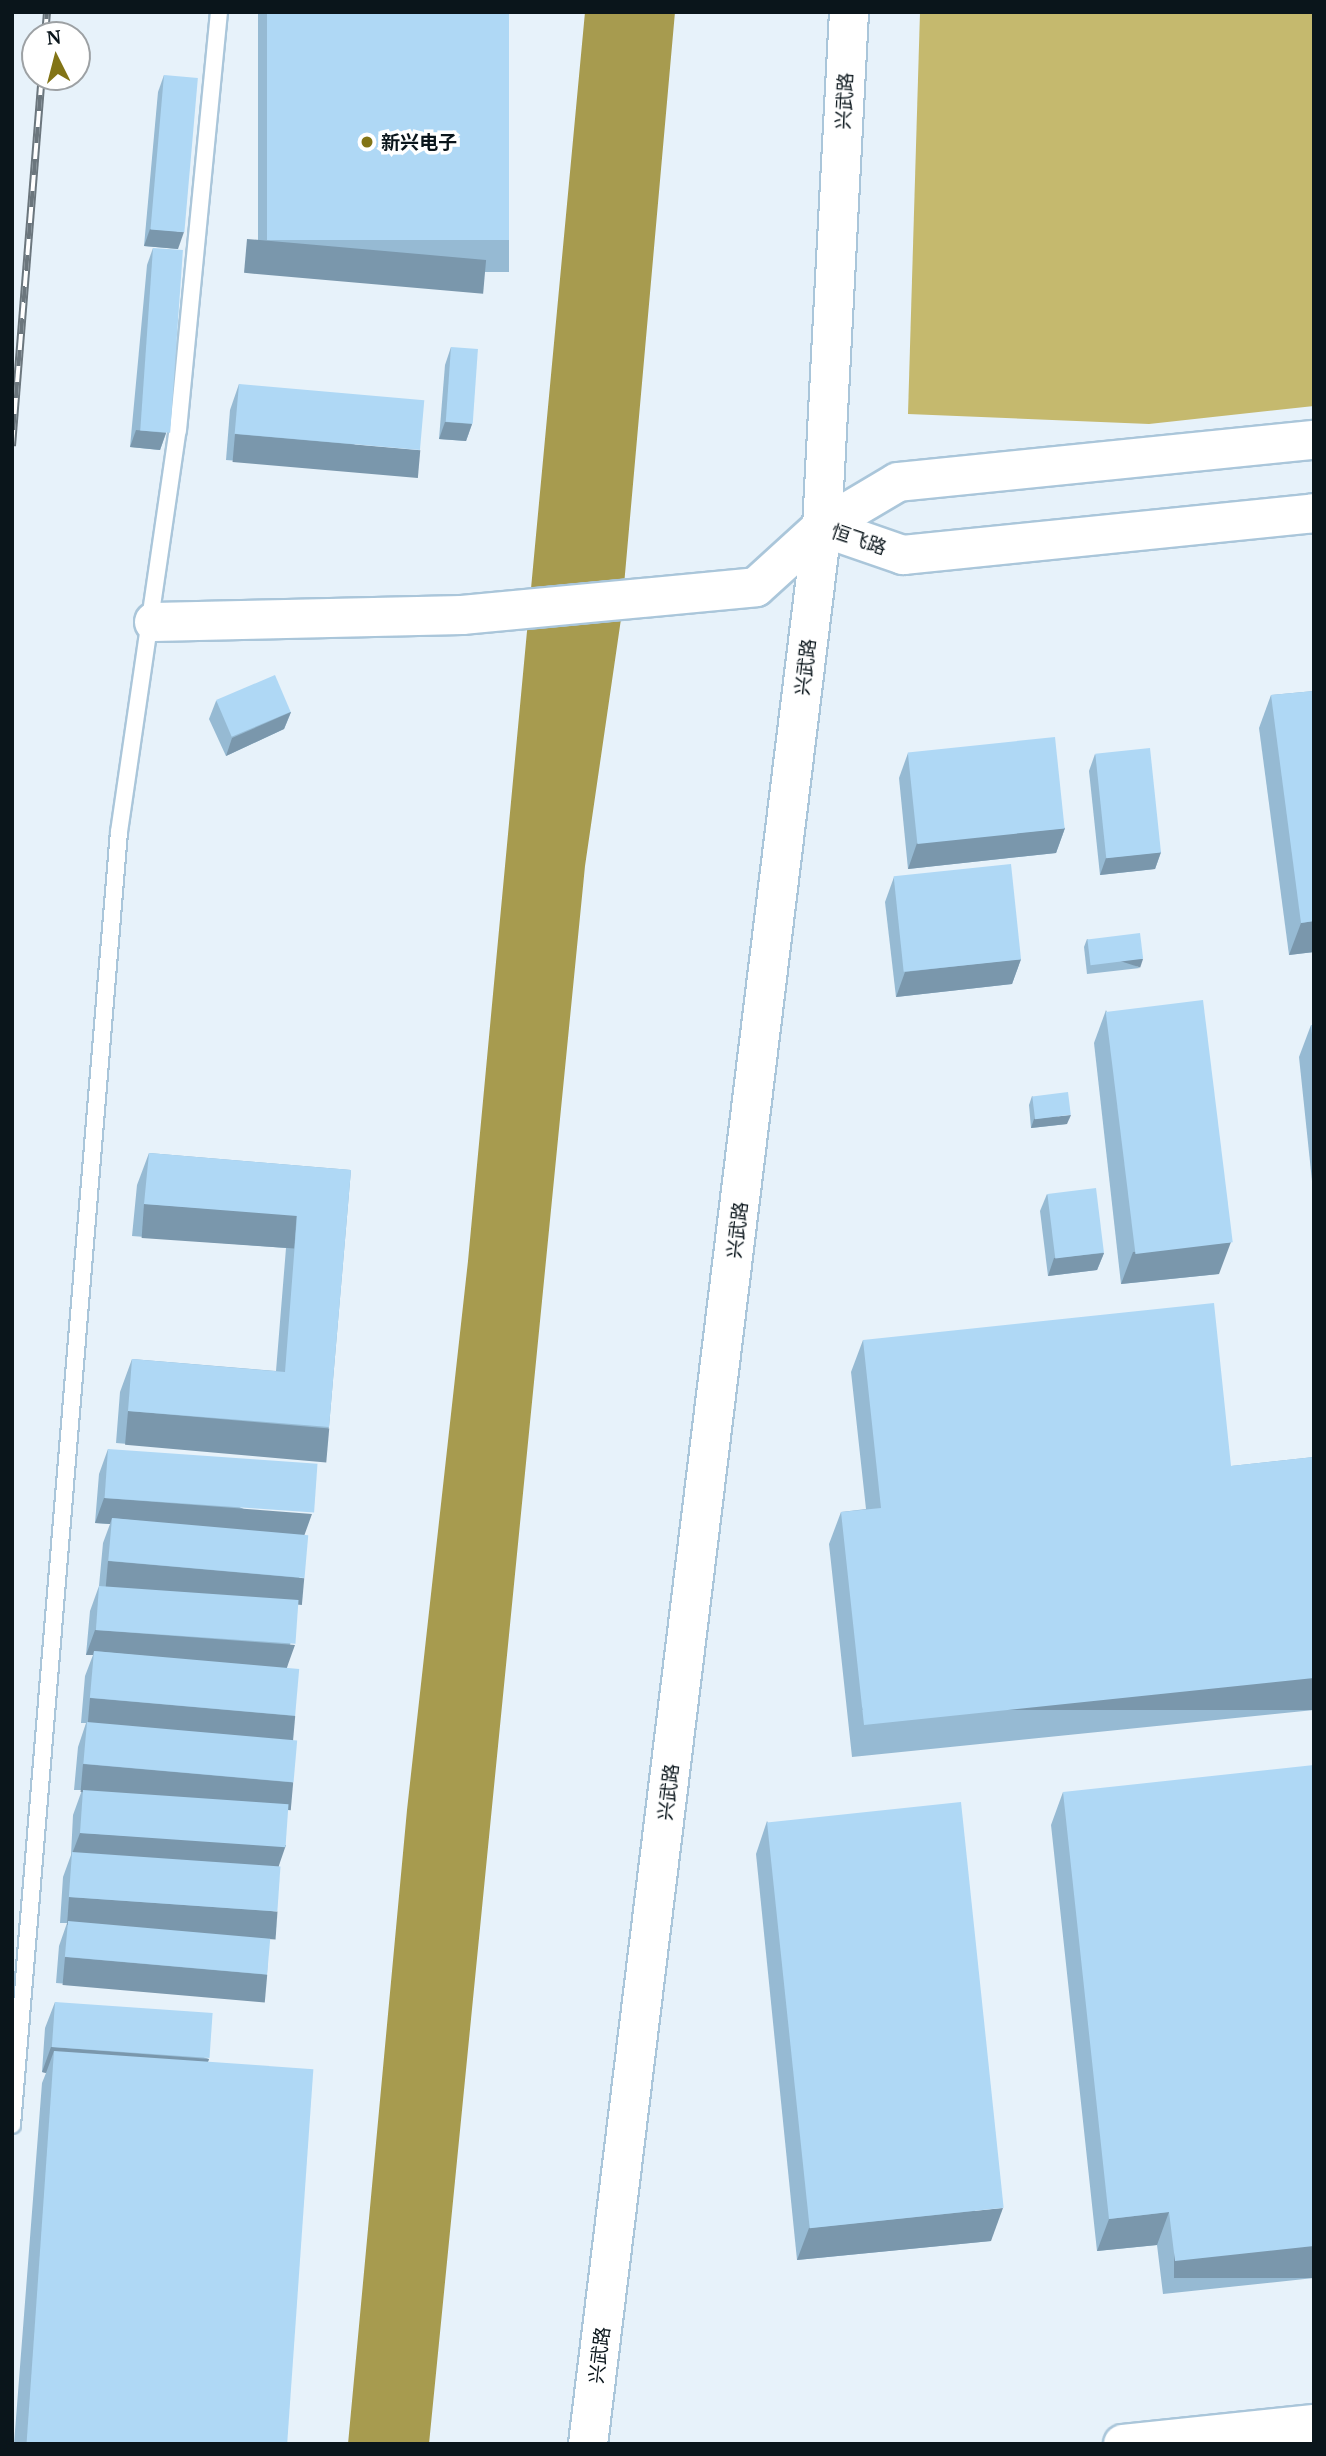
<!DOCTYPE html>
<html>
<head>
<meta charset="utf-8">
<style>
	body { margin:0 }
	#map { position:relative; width:1326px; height:2456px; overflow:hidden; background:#e7f2fa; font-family:"PT Serif","Noto Sans SC",serif }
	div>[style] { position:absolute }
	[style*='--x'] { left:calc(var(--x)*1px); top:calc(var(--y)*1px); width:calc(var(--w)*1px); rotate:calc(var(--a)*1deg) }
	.forest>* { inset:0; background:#c5b96e }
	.water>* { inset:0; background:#a79b4f }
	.roads { filter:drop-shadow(2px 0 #aac6da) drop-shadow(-2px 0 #aac6da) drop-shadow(0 2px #aac6da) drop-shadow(0 -2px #aac6da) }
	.lane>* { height:16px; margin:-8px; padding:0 8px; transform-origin:8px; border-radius:8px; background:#fff }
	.secondary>* { height:38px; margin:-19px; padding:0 19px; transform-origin:19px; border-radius:19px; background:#fff }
	.rail>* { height:8px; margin-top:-4px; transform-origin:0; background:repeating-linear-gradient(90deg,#fff 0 16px,#6b767d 0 32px); box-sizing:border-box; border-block:2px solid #6b767d }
	.wall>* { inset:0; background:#96bad3; transform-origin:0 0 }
	.shaded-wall>* { inset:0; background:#7a97ac; transform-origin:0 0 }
	.building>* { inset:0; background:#afd8f5; transform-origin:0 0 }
	.dots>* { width:19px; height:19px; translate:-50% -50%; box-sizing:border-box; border:4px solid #fff; border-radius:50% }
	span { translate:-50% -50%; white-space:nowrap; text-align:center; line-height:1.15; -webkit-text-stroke:7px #fff; paint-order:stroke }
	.street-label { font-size:19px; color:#0a151b }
	.poi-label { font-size:19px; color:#0a151b; font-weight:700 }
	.left { translate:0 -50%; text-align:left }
	.frame { position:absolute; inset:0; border:14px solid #0a151b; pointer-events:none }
	.north { position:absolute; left:21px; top:21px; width:70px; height:70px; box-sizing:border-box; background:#fff; border:2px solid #9da1a4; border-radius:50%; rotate:354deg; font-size:19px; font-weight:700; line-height:28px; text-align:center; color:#0a151b }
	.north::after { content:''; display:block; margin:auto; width:24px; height:32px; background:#827416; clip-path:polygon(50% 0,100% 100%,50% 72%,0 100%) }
</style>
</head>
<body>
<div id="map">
	<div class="forest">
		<i style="clip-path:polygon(920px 12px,1314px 12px,1314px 406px,1149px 424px,908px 414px)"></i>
	</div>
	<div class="water">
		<i style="clip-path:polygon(585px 12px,675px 12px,621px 619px,585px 866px,429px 2444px,348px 2444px,407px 1810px,468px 1261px)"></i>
	</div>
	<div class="roads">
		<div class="lane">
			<i style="--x:12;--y:2125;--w:1297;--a:-85.27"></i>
			<i style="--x:119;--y:832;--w:406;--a:-81.7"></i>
			<i style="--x:178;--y:430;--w:420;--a:-84.4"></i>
		</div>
		<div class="secondary">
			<i style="--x:822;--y:527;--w:86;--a:19.1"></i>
			<i style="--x:903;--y:555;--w:413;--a:-5.8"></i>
			<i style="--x:154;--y:622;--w:308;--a:-1.3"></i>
			<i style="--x:462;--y:615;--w:295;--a:-5.4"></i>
			<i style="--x:756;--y:587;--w:89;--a:-42.3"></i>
			<i style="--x:822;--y:527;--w:88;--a:-30.6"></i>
			<i style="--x:898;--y:482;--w:418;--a:-5.8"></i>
			<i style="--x:588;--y:2444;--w:1931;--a:-83.04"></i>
			<i style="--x:822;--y:527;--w:516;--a:-87"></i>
			<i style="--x:1123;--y:2444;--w:192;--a:-6"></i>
		</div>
	</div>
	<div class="rail">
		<i style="--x:45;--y:35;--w:23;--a:-85"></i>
		<i style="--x:12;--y:446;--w:370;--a:-85.4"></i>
	</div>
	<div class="wall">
		<i style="left:258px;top:12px;width:251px;height:260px"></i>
		<i style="clip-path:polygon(164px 75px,178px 249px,144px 246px,158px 92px)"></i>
		<i style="clip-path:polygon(153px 248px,166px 433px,160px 450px,130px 447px,147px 265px)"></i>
		<i style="clip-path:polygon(451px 347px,472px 424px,466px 441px,439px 439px,445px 365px)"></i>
		<i style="clip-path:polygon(239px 384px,411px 474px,226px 460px,230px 410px)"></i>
		<i style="clip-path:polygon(1314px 691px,1314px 952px,1289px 955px,1259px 728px,1271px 695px)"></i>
		<i style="clip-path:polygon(216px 701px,291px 712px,284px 729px,226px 756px,209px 719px)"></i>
		<i style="clip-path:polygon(908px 753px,1065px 828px,1056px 853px,908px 869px,899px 778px)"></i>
		<i style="clip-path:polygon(1095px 754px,1161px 852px,1155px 869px,1100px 875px,1089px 771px)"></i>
		<i style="clip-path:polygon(894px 877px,1021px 959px,1012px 984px,896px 997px,885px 902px)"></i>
		<i style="clip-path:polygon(1087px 939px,1140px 968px,1087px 974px,1084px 947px)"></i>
		<i style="clip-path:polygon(1106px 1010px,1219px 1274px,1121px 1284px,1094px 1043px)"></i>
		<i style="clip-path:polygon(1311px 1025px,1314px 1025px,1314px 1200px,1299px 1057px)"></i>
		<i style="clip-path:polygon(1032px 1096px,1067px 1124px,1031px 1128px,1029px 1105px)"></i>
		<i style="clip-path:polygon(149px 1153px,351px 1170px,329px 1427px,318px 1460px,116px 1443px,120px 1392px,132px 1359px,276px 1371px,286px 1248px,132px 1236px,137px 1185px)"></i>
		<i style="clip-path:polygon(1047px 1194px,1104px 1253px,1097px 1270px,1048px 1276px,1040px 1211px)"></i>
		<i style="clip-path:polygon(863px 1340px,1231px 1466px,1314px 1457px,1314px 1710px,852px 1757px,829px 1544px,841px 1512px,866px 1509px,851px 1372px)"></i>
		<i style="clip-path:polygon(108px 1449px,305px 1536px,287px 1668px,295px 1716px,287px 1738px,293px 1782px,285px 1803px,279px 1865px,269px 1937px,267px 1974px,258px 1999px,56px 1983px,59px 1946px,67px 1923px,60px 1923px,63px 1877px,71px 1855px,73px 1815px,82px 1790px,74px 1790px,78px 1747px,86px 1723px,81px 1723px,85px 1676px,93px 1655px,86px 1655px,90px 1611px,99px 1586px,103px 1543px,110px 1524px,95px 1523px,99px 1474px)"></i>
		<i style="clip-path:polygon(1063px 1792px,1314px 2278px,1163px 2294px,1157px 2245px,1097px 2251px,1051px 1825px)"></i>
		<i style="clip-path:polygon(767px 1821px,991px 2241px,797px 2260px,756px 1854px)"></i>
		<i style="clip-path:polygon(55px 2002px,209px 2059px,208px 2062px,283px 2444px,14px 2444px,42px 2083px,46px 2073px,42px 2072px,45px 2028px)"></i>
	</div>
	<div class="shaded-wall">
		<i style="clip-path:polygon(150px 229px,184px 232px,178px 249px,144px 246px)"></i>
		<i style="left:247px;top:239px;width:240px;height:34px;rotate:5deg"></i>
		<i style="clip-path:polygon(445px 422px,472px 424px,466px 441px,439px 439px)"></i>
		<i style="clip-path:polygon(136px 430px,166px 433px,160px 450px,130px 447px)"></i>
		<i style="left:235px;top:434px;width:186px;height:28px;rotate:5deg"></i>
		<i style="clip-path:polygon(291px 712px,284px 729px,226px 756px,232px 738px)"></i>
		<i style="clip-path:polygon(1065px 828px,1056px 853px,908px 869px,917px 843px)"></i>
		<i style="clip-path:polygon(1161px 852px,1155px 869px,1100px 875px,1106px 858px)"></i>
		<i style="clip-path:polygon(1314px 921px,1314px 952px,1289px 955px,1301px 923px)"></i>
		<i style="clip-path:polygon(1021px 959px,1012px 984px,896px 997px,905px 972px)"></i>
		<i style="left:1143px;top:959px;width:9px;height:53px;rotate:108deg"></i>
		<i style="clip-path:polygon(1071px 1115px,1067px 1124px,1031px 1128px,1034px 1119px)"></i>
		<i style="left:144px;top:1204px;width:153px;height:34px;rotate:4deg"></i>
		<i style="clip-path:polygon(1231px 1242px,1219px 1274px,1121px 1284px,1133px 1252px)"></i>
		<i style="clip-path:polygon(1104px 1253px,1097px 1270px,1048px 1276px,1054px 1258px)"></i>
		<i style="left:128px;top:1411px;width:202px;height:34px;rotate:5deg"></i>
		<i style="clip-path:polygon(104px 1498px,312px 1514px,303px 1539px,112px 1518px,110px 1524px,95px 1523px)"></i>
		<i style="left:108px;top:1561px;width:197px;height:27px;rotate:5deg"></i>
		<i style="clip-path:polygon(95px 1630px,295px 1645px,286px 1670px,94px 1651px,93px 1655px,86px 1655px)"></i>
		<i style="left:1314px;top:1678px;width:32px;height:452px;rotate:90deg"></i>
		<i style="left:90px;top:1698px;width:206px;height:27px;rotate:5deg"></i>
		<i style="left:83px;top:1764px;width:211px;height:28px;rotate:5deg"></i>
		<i style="clip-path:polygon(80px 1833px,286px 1845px,277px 1871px,72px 1854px)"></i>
		<i style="left:69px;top:1897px;width:209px;height:28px;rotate:4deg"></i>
		<i style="left:65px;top:1957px;width:203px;height:28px;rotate:5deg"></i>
		<i style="clip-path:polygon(51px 2047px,209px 2059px,200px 2084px,54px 2051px,46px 2073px,42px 2072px)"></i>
		<i style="clip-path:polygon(1003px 2208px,991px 2241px,797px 2260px,809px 2228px)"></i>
		<i style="clip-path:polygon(1169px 2212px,1157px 2245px,1097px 2251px,1109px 2219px)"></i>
		<i style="left:1314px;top:2246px;width:32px;height:140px;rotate:90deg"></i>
	</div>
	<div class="building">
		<i style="left:267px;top:12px;width:242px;height:228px"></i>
		<i style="left:164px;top:75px;width:34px;height:155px;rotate:5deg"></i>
		<i style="left:153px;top:248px;width:30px;height:183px;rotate:4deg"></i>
		<i style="left:451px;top:347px;width:27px;height:75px;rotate:4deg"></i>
		<i style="left:239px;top:384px;width:186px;height:50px;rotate:5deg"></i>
		<i style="left:275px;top:675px;width:40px;height:64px;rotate:67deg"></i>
		<i style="clip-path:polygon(1314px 691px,1314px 921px,1301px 923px,1271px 695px)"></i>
		<i style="left:1055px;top:737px;width:92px;height:148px;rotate:84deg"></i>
		<i style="left:1150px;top:748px;width:105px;height:55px;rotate:84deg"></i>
		<i style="left:1011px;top:864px;width:96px;height:118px;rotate:84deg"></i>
		<i style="left:1140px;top:933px;width:26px;height:53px;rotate:83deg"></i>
		<i style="left:1203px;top:1000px;width:244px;height:98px;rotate:83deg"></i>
		<i style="clip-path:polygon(1311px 1025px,1314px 1025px,1314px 1053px)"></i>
		<i style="left:1068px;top:1092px;width:23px;height:36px;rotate:83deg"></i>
		<i style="clip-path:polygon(149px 1153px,351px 1170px,329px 1427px,128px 1411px,132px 1359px,285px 1372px,297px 1216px,144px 1204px)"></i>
		<i style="left:1096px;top:1188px;width:65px;height:49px;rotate:83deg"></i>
		<i style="clip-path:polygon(1214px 1303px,1231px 1466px,1314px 1457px,1314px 1678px,864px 1725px,841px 1512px,881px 1508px,863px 1340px)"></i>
		<i style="left:108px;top:1449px;width:210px;height:49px;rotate:4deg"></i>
		<i style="left:112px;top:1518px;width:197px;height:43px;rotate:5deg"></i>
		<i style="left:99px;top:1586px;width:200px;height:44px;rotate:4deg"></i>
		<i style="left:94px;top:1651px;width:206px;height:47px;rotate:5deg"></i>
		<i style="left:87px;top:1722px;width:211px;height:42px;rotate:5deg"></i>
		<i style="clip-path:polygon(1314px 1765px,1314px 2246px,1175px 2261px,1169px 2212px,1109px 2219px,1063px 1792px)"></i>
		<i style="left:83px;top:1790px;width:206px;height:43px;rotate:4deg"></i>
		<i style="left:961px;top:1802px;width:408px;height:195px;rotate:84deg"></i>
		<i style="left:72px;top:1852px;width:209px;height:45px;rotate:4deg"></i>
		<i style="left:68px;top:1921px;width:203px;height:36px;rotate:5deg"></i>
		<i style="left:55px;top:2002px;width:158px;height:45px;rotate:4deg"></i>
		<i style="left:54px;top:2051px;width:260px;height:394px;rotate:4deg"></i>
	</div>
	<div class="dots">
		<i style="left:367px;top:142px;background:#827416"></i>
	</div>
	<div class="street-label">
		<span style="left:844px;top:101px;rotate:-87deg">兴武路</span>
		<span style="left:859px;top:539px;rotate:19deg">恒飞路</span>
		<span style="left:805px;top:667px;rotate:-83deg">兴武路</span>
		<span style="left:737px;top:1230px;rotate:-83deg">兴武路</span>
		<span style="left:668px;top:1792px;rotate:-83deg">兴武路</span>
		<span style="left:599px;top:2355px;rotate:-83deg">兴武路</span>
	</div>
	<div class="poi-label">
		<span class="left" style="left:381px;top:142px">新兴电子</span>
	</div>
	<div class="frame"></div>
	<div class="north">N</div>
</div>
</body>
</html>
